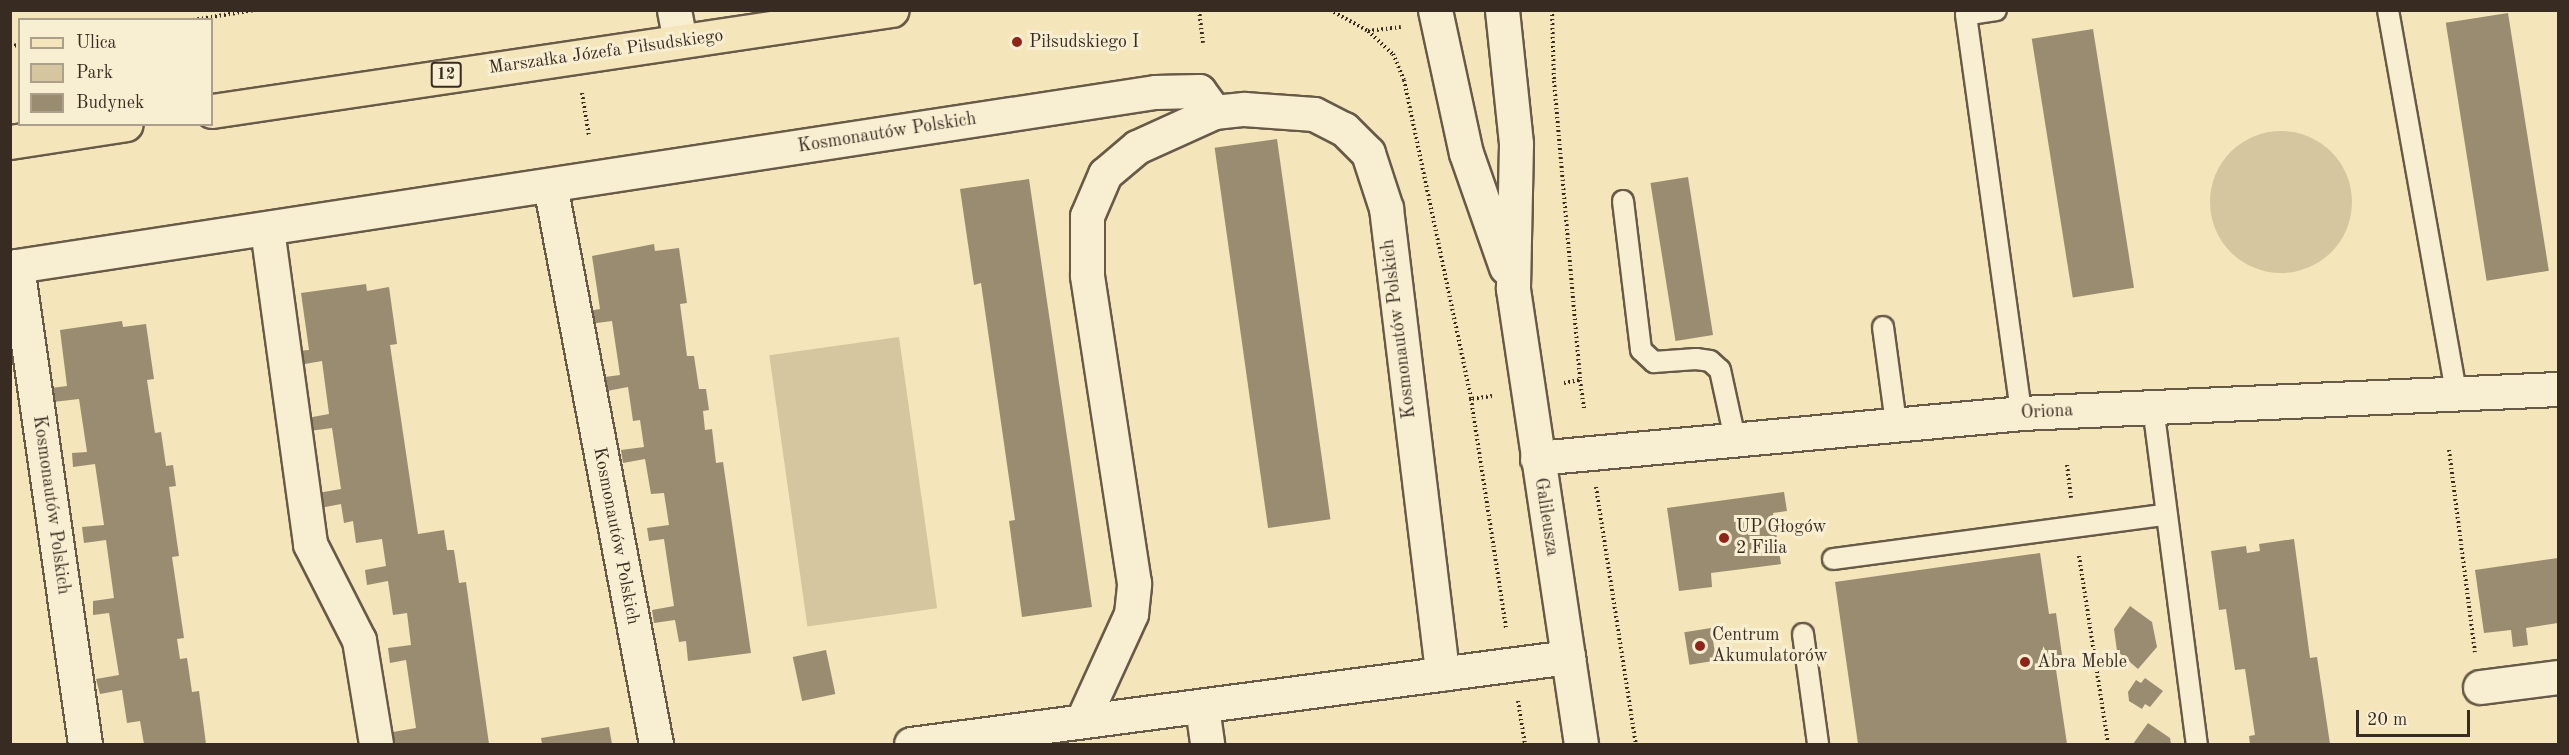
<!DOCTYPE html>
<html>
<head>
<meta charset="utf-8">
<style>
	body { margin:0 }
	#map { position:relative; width:2569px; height:755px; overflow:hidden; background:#f5e5ba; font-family:"Old Standard TT",serif }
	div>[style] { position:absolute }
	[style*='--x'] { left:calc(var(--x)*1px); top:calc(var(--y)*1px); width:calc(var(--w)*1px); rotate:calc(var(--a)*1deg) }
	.green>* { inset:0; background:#d5c6a0; transform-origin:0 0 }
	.round { border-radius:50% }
	.building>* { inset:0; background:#9a8c71; transform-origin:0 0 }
	.path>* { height:4px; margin-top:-2px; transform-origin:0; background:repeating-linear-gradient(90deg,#382c22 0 1.5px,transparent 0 4.5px) }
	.roads { filter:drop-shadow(2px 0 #675a48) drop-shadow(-2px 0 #675a48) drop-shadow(0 2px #675a48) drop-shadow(0 -2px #675a48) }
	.lane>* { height:20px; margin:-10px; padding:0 10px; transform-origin:10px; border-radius:10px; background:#f8eed2 }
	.street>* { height:33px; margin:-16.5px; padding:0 16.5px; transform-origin:16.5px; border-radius:16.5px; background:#f8eed2 }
	.secondary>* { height:33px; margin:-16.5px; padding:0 16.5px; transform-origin:16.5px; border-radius:16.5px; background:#f8eed2 }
	.primary>* { height:33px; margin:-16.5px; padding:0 16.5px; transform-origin:16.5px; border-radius:16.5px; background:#f5e5ba }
	.dots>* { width:16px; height:16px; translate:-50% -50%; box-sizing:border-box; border:3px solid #f8eed2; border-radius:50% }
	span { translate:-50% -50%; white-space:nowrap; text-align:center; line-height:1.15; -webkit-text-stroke:6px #f8eed2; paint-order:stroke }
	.shield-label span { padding:2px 4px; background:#f8eed2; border:2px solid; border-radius:4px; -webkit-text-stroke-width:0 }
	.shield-label { font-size:16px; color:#382c22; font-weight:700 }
	.poi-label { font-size:18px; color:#382c22 }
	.left { translate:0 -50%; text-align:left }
	.street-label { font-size:18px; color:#382c22 }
	.frame { position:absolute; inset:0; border:12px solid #382c22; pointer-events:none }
	.legend { position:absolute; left:18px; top:18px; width:195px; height:108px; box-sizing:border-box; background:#f8eed2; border:2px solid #aba08c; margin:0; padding:8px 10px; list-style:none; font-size:18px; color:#382c22 }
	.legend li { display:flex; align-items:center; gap:12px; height:30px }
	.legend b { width:30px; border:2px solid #aba08c }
	.scale { position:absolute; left:2356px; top:710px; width:114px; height:27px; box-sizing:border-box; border:3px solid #382c22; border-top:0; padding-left:8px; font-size:18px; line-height:21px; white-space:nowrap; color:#382c22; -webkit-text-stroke:4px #f8eed2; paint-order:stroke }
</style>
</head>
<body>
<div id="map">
	<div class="green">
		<i class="round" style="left:2210px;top:131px;width:142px;height:142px"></i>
		<i style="left:899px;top:337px;width:274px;height:131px;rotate:82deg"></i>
	</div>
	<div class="building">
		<i style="left:2508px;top:13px;width:261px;height:63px;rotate:81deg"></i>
		<i style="left:2093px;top:29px;width:262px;height:62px;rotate:81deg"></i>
		<i style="left:1277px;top:139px;width:384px;height:63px;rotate:82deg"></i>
		<i style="left:1688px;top:177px;width:160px;height:38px;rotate:81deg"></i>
		<i style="clip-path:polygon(1029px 179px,1092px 607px,1022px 617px,1009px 521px,1015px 520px,981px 283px,974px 285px,960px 189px)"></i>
		<i style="clip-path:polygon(654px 244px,655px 251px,679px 248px,687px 303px,680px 304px,687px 356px,694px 356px,699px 389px,706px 389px,709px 410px,703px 411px,705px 430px,712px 429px,716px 463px,723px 462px,751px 653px,688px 661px,686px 641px,679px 642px,675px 620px,654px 623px,652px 610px,674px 606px,664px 539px,649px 541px,647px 528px,669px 525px,664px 493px,651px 494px,645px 459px,623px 463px,621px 450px,644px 447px,640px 420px,633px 421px,628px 387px,607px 391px,605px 377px,620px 375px,612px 321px,589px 324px,588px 311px,600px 309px,592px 256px)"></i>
		<i style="clip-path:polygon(366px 284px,367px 291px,389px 287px,397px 344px,390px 345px,418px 534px,444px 530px,447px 550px,454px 550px,459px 583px,466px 582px,489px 744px,395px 744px,393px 732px,416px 728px,406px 660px,390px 663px,388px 648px,411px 645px,407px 613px,393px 615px,388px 581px,367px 585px,365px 570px,386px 566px,382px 539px,356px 543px,353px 521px,344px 523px,341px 504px,320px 508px,318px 493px,341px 489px,332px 428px,309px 431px,307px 418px,329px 414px,322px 361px,299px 365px,297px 351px,309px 350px,301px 293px)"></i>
		<i style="clip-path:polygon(122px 321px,123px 327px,146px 324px,154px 379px,147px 380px,155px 433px,161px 432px,166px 466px,173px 465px,176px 486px,169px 487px,179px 556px,172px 557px,184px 638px,177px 639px,180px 659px,187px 658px,192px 692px,199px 691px,206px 744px,144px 744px,140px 721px,127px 723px,122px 690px,100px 694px,96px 679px,119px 675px,109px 613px,93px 615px,93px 601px,114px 598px,106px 540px,84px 543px,82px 527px,104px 525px,95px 464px,73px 467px,72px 453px,87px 452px,79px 399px,53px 402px,51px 388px,67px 386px,60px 330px)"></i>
		<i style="clip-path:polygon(1784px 492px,1787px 511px,1773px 513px,1781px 564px,1711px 573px,1712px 587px,1679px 591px,1667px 508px)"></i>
		<i style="clip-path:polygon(2294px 539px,2310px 658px,2317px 657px,2330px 744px,2250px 744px,2249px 736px,2255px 735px,2245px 669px,2235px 670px,2226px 609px,2219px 610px,2211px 551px,2246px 546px,2247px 553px,2260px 551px,2259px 544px)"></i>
		<i style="clip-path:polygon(2040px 553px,2049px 614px,2056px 613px,2062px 655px,2054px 656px,2067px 744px,1858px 744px,1835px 582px)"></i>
		<i style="clip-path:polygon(2558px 558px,2558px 623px,2526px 628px,2528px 645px,2513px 647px,2511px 630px,2484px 633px,2475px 570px)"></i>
		<i style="clip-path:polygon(2130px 606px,2152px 622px,2157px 647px,2138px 669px,2117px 651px,2114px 629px)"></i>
		<i style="left:1711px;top:628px;width:33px;height:27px;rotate:81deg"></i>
		<i style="left:826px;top:650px;width:45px;height:34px;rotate:78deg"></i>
		<i style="clip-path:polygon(2145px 678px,2163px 691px,2150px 707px,2145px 704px,2142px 709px,2129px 701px,2128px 692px,2136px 680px,2141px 683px)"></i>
		<i style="clip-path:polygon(2148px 723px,2170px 738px,2171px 744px,2133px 744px)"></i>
		<i style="clip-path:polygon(609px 727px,612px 744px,542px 744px,541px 738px)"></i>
	</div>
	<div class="path">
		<i style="--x:1199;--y:10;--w:33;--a:83"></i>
		<i style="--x:1330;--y:10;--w:43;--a:28.9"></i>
		<i style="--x:1368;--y:31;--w:34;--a:43"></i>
		<i style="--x:1393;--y:54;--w:28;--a:67"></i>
		<i style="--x:1404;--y:80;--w:326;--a:78.1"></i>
		<i style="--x:1552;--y:10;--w:71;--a:88.4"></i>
		<i style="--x:1554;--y:81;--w:300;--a:85"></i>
		<i style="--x:193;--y:20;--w:62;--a:-9.3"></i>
		<i style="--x:1368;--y:31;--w:33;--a:-7"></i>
		<i style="--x:10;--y:46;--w:10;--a:-6"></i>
		<i style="--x:582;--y:93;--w:44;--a:80.8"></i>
		<i style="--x:1564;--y:383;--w:16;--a:-11"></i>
		<i style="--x:1580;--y:380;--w:30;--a:82"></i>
		<i style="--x:1492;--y:396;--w:21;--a:172"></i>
		<i style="--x:1471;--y:399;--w:232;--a:81.3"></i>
		<i style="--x:2449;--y:450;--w:204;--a:82.7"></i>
		<i style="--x:2067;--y:465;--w:33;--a:83"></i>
		<i style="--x:1596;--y:487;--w:260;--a:81.2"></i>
		<i style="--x:2079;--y:556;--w:190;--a:81.2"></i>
		<i style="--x:1518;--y:701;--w:44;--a:80.8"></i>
	</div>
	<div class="roads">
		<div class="lane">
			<i style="--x:1996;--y:10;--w:30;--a:171"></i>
			<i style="--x:1966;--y:15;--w:402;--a:82.1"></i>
			<i style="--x:2388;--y:10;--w:389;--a:79.9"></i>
			<i style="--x:1623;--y:201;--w:150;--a:83.1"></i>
			<i style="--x:1641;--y:350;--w:18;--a:43"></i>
			<i style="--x:1654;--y:362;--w:42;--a:-4.1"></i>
			<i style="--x:1696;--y:359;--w:14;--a:8"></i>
			<i style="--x:1710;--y:361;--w:13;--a:42"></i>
			<i style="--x:1720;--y:370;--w:71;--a:77.7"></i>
			<i style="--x:1883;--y:327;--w:97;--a:82.3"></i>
			<i style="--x:2153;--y:407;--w:340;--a:82.6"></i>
			<i style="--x:1833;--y:559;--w:334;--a:-7.6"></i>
			<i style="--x:1803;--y:634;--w:111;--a:82.2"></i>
		</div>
		<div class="street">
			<i style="--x:550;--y:185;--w:569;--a:79.26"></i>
			<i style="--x:267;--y:229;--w:318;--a:82.2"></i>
			<i style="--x:310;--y:544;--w:108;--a:63"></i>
			<i style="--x:359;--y:640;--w:105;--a:80.7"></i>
			<i style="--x:17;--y:266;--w:483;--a:81.9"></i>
			<i style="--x:10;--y:267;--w:1158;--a:-8.69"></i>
			<i style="--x:1155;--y:92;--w:44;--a:-1.3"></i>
			<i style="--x:1199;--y:91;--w:26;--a:54"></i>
			<i style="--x:1537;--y:458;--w:486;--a:-5.3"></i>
			<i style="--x:2021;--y:413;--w:538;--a:-2.56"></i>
			<i style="--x:2480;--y:687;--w:79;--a:-7.3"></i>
			<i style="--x:1202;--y:707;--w:37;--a:82"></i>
			<i style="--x:1082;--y:721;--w:118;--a:-65.4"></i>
			<i style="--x:1131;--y:614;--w:31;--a:-84"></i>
			<i style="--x:1134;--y:583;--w:312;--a:-98.7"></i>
			<i style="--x:1087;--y:275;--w:59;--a:-90"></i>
			<i style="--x:1087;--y:216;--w:46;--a:-66.8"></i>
			<i style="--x:1105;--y:174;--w:42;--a:-40.2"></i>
			<i style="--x:1137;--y:147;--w:85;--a:-24.4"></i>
			<i style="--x:1214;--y:112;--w:30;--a:-6"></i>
			<i style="--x:1244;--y:109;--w:70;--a:4.1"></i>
			<i style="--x:1314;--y:114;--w:34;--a:27"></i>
			<i style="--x:1344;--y:129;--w:34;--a:45"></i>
			<i style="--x:1368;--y:153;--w:58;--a:71.9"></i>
			<i style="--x:1386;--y:208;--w:469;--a:83.1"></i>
			<i style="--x:911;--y:744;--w:663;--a:-7.54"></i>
		</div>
		<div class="secondary">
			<i style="--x:674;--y:10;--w:31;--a:79"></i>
			<i style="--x:1435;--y:10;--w:146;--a:77.8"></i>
			<i style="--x:1466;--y:153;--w:121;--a:70.7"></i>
			<i style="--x:1502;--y:10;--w:135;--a:84"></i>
			<i style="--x:1516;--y:144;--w:145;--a:91.2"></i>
			<i style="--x:1513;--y:289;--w:460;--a:81.5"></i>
		</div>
		<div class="primary">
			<i style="--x:212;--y:111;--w:687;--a:-8.45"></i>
			<i style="--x:10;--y:142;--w:117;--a:-8.8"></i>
		</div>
	</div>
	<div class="dots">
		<i style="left:1017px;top:42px;background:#8f2418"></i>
		<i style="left:1724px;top:538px;background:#8f2418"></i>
		<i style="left:1700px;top:646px;background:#8f2418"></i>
		<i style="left:2025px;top:662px;background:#8f2418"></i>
	</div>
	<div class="shield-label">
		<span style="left:446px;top:75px">12</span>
	</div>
	<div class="poi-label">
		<span class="left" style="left:1029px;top:42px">Piłsudskiego I</span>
		<span class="left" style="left:1736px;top:538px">UP Głogów<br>2 Filia</span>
		<span class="left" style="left:1712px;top:646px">Centrum<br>Akumulatorów</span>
		<span class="left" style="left:2037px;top:662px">Abra Meble</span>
	</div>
	<div class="street-label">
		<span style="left:606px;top:52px;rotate:-8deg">Marszałka Józefa Piłsudskiego</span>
		<span style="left:887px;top:133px;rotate:-9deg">Kosmonautów Polskich</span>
		<span style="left:1399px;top:329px;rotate:-97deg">Kosmonautów Polskich</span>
		<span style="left:2047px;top:412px;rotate:-3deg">Oriona</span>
		<span style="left:51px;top:505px;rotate:82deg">Kosmonautów Polskich</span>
		<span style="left:1546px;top:517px;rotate:81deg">Galileusza</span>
		<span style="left:616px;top:536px;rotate:79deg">Kosmonautów Polskich</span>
	</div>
	<div class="frame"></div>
	<ul class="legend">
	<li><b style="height:8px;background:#f5e5ba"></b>Ulica</li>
	<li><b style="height:16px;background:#d5c6a0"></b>Park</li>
	<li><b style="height:16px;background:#9a8c71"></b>Budynek</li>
	</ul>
	<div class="scale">20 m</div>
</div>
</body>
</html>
